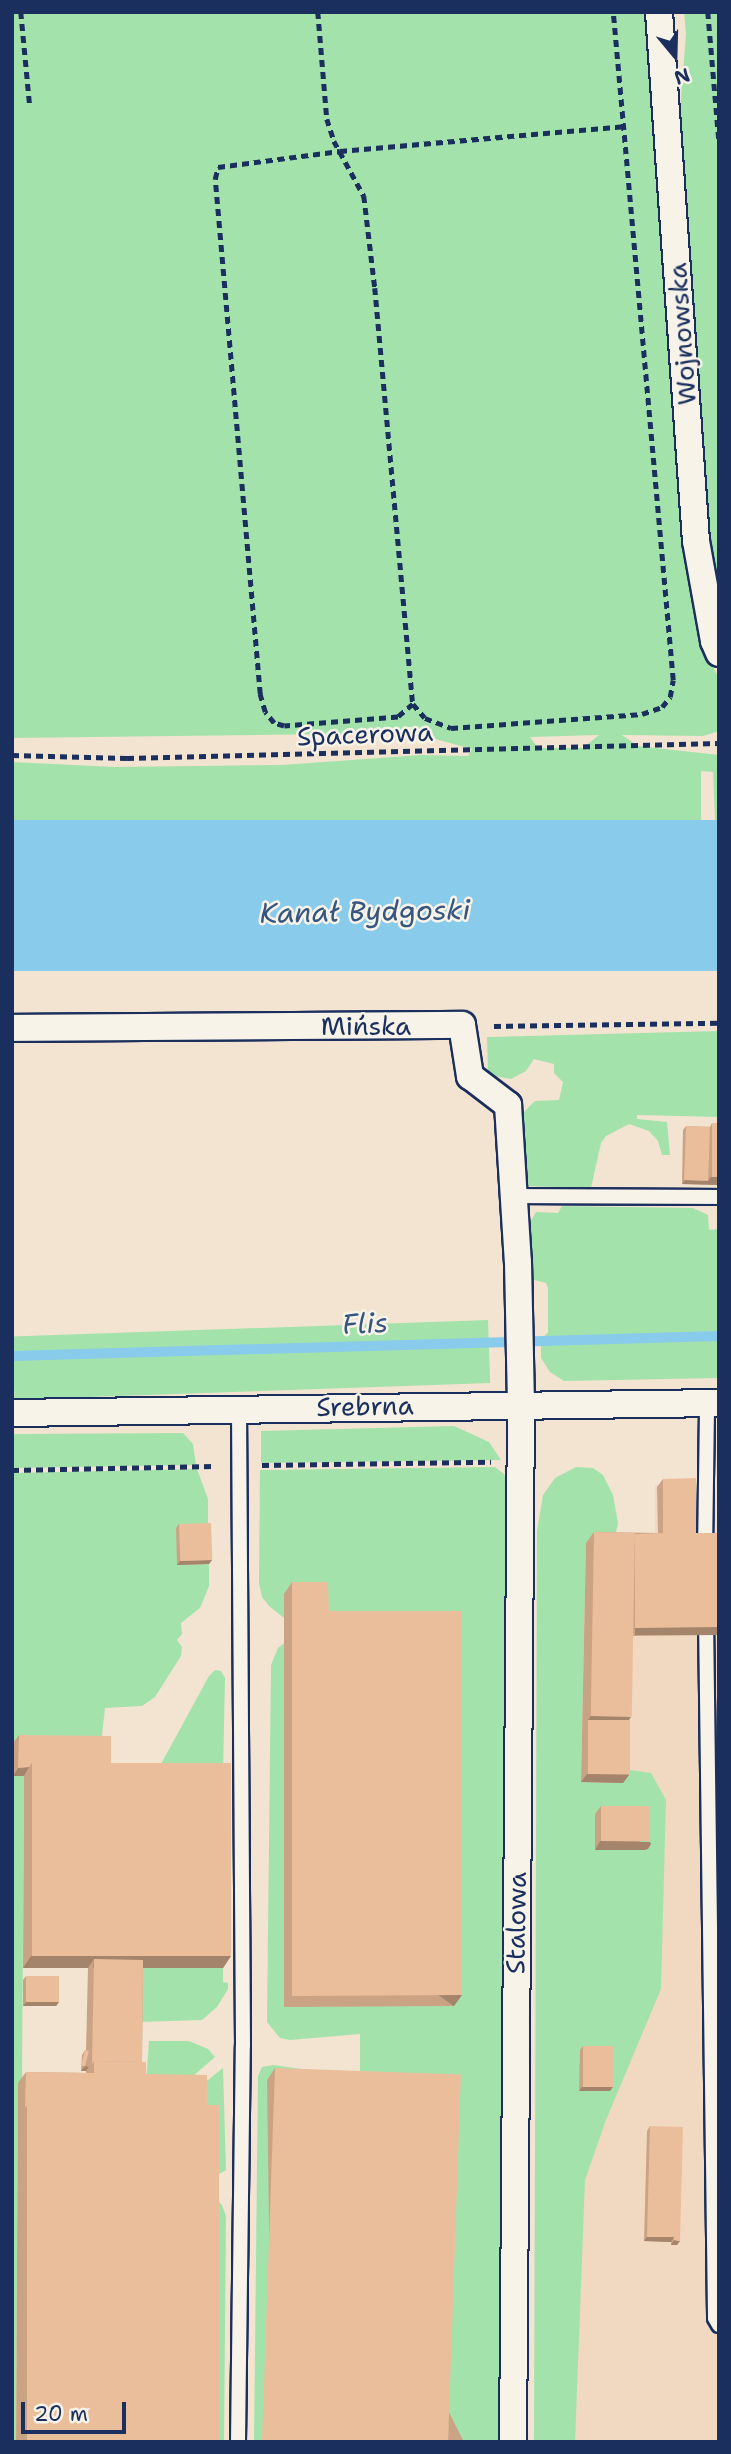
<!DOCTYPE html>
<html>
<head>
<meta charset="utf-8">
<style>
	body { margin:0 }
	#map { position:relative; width:731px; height:2454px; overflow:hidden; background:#f3e3d1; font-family:"Shantell Sans",sans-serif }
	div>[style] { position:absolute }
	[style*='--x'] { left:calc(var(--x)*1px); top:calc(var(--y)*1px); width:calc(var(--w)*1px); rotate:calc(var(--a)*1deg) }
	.built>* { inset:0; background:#f1d8c1 }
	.green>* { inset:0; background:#a3e3ab; transform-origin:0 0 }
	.water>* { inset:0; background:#89cbea; transform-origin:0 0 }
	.stream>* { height:10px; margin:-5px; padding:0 5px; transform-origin:5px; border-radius:5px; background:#89cbea }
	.path>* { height:4.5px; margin-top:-2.25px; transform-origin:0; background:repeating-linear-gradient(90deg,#1b2f5e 0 7px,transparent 0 12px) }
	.roads { filter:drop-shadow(2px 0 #1b2f5e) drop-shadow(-2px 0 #1b2f5e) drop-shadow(0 2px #1b2f5e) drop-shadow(0 -2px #1b2f5e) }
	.lane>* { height:14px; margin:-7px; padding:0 7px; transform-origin:7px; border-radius:7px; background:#f7f3e8 }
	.street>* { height:26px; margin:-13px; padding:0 13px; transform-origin:13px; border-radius:13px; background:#f7f3e8 }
	.wall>* { inset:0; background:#caa385 }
	.shaded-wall>* { inset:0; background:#a4856c; transform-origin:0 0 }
	.building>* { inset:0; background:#ebbe9b; transform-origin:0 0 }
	span { translate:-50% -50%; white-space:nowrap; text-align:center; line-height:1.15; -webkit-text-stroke:5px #f7f3e8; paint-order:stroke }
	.street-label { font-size:26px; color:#1b2f5e }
	.water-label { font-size:28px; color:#365681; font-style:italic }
	.frame { position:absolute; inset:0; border:14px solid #1b2f5e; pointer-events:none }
	.north { position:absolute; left:640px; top:21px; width:70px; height:70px; -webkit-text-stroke:5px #f7f3e8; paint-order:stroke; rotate:161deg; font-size:19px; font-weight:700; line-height:28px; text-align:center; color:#1b2f5e }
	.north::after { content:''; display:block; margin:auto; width:24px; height:32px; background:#1b2f5e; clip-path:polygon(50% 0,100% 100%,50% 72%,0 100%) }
	.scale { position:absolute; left:21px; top:2402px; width:105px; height:32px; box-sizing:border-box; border:4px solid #1b2f5e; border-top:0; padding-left:9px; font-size:21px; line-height:24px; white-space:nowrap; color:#1b2f5e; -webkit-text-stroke:5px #f7f3e8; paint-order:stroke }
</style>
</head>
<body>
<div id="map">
	<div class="built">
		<i style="clip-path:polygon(692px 1484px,693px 1539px,719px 1539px,719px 2442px,566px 2442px,575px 1541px,655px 1540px,655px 1485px)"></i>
	</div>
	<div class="green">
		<i style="clip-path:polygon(evenodd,12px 12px,649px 12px,708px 657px,719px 679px,719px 731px,703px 736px,622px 735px,638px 746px,719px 755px,719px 820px,715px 820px,713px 772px,701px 771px,701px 820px,12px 831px,12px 762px,115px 767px,282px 765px,421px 755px,468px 756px,472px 749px,413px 733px,12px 738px,12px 12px,599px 735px,583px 748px,538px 748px,530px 737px,599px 735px)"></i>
		<i style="clip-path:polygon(684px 12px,719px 12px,719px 628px,711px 587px,677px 149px,686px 34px)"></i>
		<i style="clip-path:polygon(719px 1031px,719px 1117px,637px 1115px,637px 1119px,667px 1122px,670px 1155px,662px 1155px,658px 1141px,649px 1131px,629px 1124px,606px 1136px,601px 1143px,591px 1188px,523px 1186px,518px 1118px,535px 1101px,559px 1100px,563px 1082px,554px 1073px,554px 1064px,534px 1059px,526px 1071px,511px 1079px,488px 1075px,487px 1037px)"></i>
		<i style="clip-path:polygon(562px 1206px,693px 1208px,708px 1215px,709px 1230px,719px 1229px,719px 1378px,564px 1381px,550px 1372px,541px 1358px,541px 1340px,548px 1332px,548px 1288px,546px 1283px,530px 1279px,528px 1226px,536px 1212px,558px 1213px)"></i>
		<i style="left:488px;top:1320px;width:63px;height:476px;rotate:88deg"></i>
		<i style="clip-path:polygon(454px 1426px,489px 1442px,501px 1460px,261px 1463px,261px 1431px)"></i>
		<i style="clip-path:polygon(183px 1433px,193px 1444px,196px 1465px,12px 1468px,12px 1434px)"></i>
		<i style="clip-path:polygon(495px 1467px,504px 1474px,508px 1484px,503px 2442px,254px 2442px,258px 2076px,262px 2067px,273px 2065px,360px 2077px,360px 2034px,290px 2040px,280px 2038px,267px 2022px,271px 1665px,278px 1648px,286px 1642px,289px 1622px,269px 1606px,262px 1597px,259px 1583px,260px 1470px)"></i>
		<i style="clip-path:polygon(576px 1467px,593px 1468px,603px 1475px,613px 1495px,618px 1523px,616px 1533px,622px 1541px,586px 1543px,581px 1782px,623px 1783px,623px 1769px,651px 1773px,666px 1800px,661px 1989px,606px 2120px,585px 2180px,575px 2442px,534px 2442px,537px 1531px,543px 1495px,555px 1478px)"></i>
		<i style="clip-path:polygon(197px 1469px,208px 1499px,208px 1528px,177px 1565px,209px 1564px,209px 1586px,200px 1608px,181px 1623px,182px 1634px,177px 1640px,182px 1647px,181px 1656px,155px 1697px,142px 1706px,105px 1708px,101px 1744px,14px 1743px,13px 1775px,24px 1776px,22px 2084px,18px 2084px,16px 2442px,12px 2442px,12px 1473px)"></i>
		<i style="clip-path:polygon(215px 1670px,221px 1671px,225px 1678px,223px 1775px,155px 1775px,209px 1676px)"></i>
		<i style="clip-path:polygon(138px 1968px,223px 1968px,223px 1982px,228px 1983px,228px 1989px,217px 2007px,202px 2020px,137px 2022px)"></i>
		<i style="clip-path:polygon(149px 2041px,189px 2041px,208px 2049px,215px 2057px,185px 2083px,146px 2083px)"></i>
		<i style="clip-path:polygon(223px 2068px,226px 2170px,209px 2180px,199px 2087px)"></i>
		<i style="clip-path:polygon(216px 2199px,222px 2205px,226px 2216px,224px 2442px,208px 2442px)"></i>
	</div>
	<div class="water">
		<i style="left:719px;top:820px;width:151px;height:707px;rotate:90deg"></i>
	</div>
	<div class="stream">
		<i style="--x:12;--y:1356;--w:707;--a:-1.62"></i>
	</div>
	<div class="path">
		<i style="--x:21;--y:12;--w:95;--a:84.6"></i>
		<i style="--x:318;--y:12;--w:107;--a:85.2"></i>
		<i style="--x:327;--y:119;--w:23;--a:72"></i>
		<i style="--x:334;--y:141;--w:63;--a:61.4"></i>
		<i style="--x:364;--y:196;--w:93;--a:83.2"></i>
		<i style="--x:375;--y:288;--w:418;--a:84.8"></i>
		<i style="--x:413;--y:704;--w:18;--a:49"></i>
		<i style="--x:425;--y:718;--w:28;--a:21"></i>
		<i style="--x:451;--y:728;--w:192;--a:-4.2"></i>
		<i style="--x:642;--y:714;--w:21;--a:-19"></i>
		<i style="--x:662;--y:707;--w:13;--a:-51"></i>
		<i style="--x:670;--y:697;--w:17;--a:-80"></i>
		<i style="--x:673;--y:680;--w:671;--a:-95.13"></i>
		<i style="--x:708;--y:12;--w:129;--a:85.1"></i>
		<i style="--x:413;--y:704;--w:20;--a:139"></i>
		<i style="--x:398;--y:717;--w:114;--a:175.5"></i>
		<i style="--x:284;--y:726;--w:10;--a:-163"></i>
		<i style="--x:274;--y:723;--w:14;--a:-129"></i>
		<i style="--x:265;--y:712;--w:19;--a:-106"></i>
		<i style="--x:260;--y:694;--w:517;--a:-94.99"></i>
		<i style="--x:215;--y:179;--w:12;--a:-76"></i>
		<i style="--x:218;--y:167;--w:123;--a:-7.5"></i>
		<i style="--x:340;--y:151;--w:285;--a:-5"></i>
		<i style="--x:12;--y:755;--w:115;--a:1.5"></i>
		<i style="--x:127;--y:758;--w:592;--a:-1.45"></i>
		<i style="--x:494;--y:1026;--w:225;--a:-0.8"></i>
		<i style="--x:262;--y:1465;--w:229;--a:-0.8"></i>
		<i style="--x:12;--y:1470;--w:202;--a:-1.1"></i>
	</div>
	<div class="roads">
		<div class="lane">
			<i style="--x:514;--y:1196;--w:205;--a:0.3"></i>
			<i style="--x:705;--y:1552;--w:149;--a:-89.2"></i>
			<i style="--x:706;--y:1618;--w:700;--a:89.26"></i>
			<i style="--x:715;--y:2318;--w:8;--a:60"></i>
			<i style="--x:238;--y:2442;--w:397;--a:-89.3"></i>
			<i style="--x:243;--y:2045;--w:636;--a:-90.36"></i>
		</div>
		<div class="street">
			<i style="--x:659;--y:12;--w:530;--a:86"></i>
			<i style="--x:696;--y:541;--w:102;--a:79.8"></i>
			<i style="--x:714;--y:641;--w:13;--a:67"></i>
			<i style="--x:12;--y:1028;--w:450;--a:-0.4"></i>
			<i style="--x:462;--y:1025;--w:52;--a:81.1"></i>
			<i style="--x:470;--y:1076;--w:48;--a:37.3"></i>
			<i style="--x:508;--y:1105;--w:157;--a:86.4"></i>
			<i style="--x:518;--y:1262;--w:142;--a:88.8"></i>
			<i style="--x:521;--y:1404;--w:1038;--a:90.44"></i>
			<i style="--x:12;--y:1413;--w:707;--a:-0.81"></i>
		</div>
	</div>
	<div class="wall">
		<i style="clip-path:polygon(712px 1123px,719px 1123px,719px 1185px,682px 1184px,683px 1130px,686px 1126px,710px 1127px)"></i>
		<i style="clip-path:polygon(663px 1479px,696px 1533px,719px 1533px,719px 1635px,632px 1636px,628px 1720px,629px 1775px,623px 1783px,581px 1782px,586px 1543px,594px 1532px,658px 1533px,657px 1487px)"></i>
		<i style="clip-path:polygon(179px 1524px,212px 1560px,209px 1564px,177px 1565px,176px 1528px)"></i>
		<i style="clip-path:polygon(292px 1582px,329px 1611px,462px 1995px,454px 2006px,284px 2007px,284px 1594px)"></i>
		<i style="clip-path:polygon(19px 1735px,111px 1763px,231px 1956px,223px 1968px,143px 1968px,142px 2062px,146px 2074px,207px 2106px,217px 2442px,16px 2442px,18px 2083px,26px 2072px,86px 2073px,86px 2071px,81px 2071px,82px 2055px,85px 2050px,86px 2050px,88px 1968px,23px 1968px,24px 1776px,13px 1776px,13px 1743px)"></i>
		<i style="clip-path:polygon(601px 1806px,648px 1849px,644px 1850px,595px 1850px,595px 1814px)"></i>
		<i style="clip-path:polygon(26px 1976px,59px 2002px,56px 2006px,23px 2006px,23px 1980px)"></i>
		<i style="clip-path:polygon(583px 2046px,610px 2091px,579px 2091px,580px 2050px)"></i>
		<i style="clip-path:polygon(275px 2068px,464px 2442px,272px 2442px,267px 2080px)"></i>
		<i style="clip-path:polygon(650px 2126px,677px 2245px,671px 2245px,671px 2242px,644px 2241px,647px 2131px)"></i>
	</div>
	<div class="shaded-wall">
		<i style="clip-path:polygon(711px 1177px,719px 1177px,719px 1185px,682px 1184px,685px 1180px,708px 1181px)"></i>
		<i style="clip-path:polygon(212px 1560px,209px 1564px,177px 1565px,180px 1561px)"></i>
		<i style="left:719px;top:1627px;width:8px;height:84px;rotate:90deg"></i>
		<i style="clip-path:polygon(591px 1716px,631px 1717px,623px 1728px,588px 1720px)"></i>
		<i style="clip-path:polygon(29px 1767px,24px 1776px,13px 1776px,18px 1768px)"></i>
		<i style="clip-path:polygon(587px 1774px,629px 1775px,623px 1783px,581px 1782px)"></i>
		<i style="clip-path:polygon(600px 1841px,650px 1842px,651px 1844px,648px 1849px,644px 1850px,595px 1850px)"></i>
		<i style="clip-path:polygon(31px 1956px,231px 1956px,223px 1968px,93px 1968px,94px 1959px,88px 1968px,23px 1968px)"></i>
		<i style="left:462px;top:1995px;width:14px;height:170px;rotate:126deg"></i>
		<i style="clip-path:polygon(26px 2002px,59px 2002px,56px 2006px,23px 2006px)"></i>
		<i style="clip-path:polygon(85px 2066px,89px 2067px,86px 2071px,81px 2071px)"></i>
		<i style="clip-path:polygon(582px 2087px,613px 2087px,610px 2091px,579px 2091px)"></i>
		<i style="clip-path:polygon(647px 2237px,674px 2237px,671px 2242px,644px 2241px)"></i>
		<i style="clip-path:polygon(674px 2240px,680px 2241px,677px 2245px,671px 2245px)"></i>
	</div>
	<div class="building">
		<i style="left:712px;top:1123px;width:7px;height:54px"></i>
		<i style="left:686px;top:1126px;width:24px;height:54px;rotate:2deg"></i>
		<i style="clip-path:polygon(696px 1478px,696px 1533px,719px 1533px,719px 1627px,635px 1628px,635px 1534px,663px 1533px,663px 1479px)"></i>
		<i style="left:211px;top:1523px;width:37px;height:32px;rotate:88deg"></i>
		<i style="left:594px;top:1532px;width:41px;height:184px;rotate:1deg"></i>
		<i style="clip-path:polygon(292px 1582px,328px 1582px,329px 1611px,462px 1611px,462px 1995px,292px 1996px)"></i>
		<i style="left:588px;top:1720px;width:42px;height:54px"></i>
		<i style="clip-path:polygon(19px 1735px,111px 1736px,111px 1763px,32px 1763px,29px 1767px,18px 1768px)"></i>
		<i style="left:32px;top:1763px;width:199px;height:193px"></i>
		<i style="left:601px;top:1806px;width:49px;height:35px"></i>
		<i style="clip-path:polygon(94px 1959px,143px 1960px,142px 2062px,94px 2061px,92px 2064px)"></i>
		<i style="left:26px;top:1976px;width:33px;height:26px"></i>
		<i style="left:583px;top:2046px;width:30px;height:41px"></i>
		<i style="left:85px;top:2050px;width:4px;height:16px;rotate:14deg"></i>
		<i style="clip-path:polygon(94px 2061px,146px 2062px,146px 2074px,207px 2075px,207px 2106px,27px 2105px,25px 2108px,26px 2072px,94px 2073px)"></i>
		<i style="left:275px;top:2068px;width:186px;height:374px;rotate:2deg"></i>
		<i style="left:27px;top:2105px;width:192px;height:337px"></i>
		<i style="clip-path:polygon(650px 2126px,683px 2127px,680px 2241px,674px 2240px,674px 2237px,647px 2237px)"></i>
	</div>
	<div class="street-label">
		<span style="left:682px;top:334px;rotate:-94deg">Wojnowska</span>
		<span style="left:365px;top:734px;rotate:-2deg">Spacerowa</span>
		<span style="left:366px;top:1026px">Mińska</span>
		<span style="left:365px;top:1406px;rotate:-1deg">Srebrna</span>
		<span style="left:516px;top:1923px;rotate:-89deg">Stalowa</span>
	</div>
	<div class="water-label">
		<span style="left:365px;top:911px;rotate:-1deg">Kanał Bydgoski</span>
		<span style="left:365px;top:1323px;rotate:-2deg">Flis</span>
	</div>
	<div class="frame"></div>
	<div class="north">N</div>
	<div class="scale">20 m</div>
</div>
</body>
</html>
